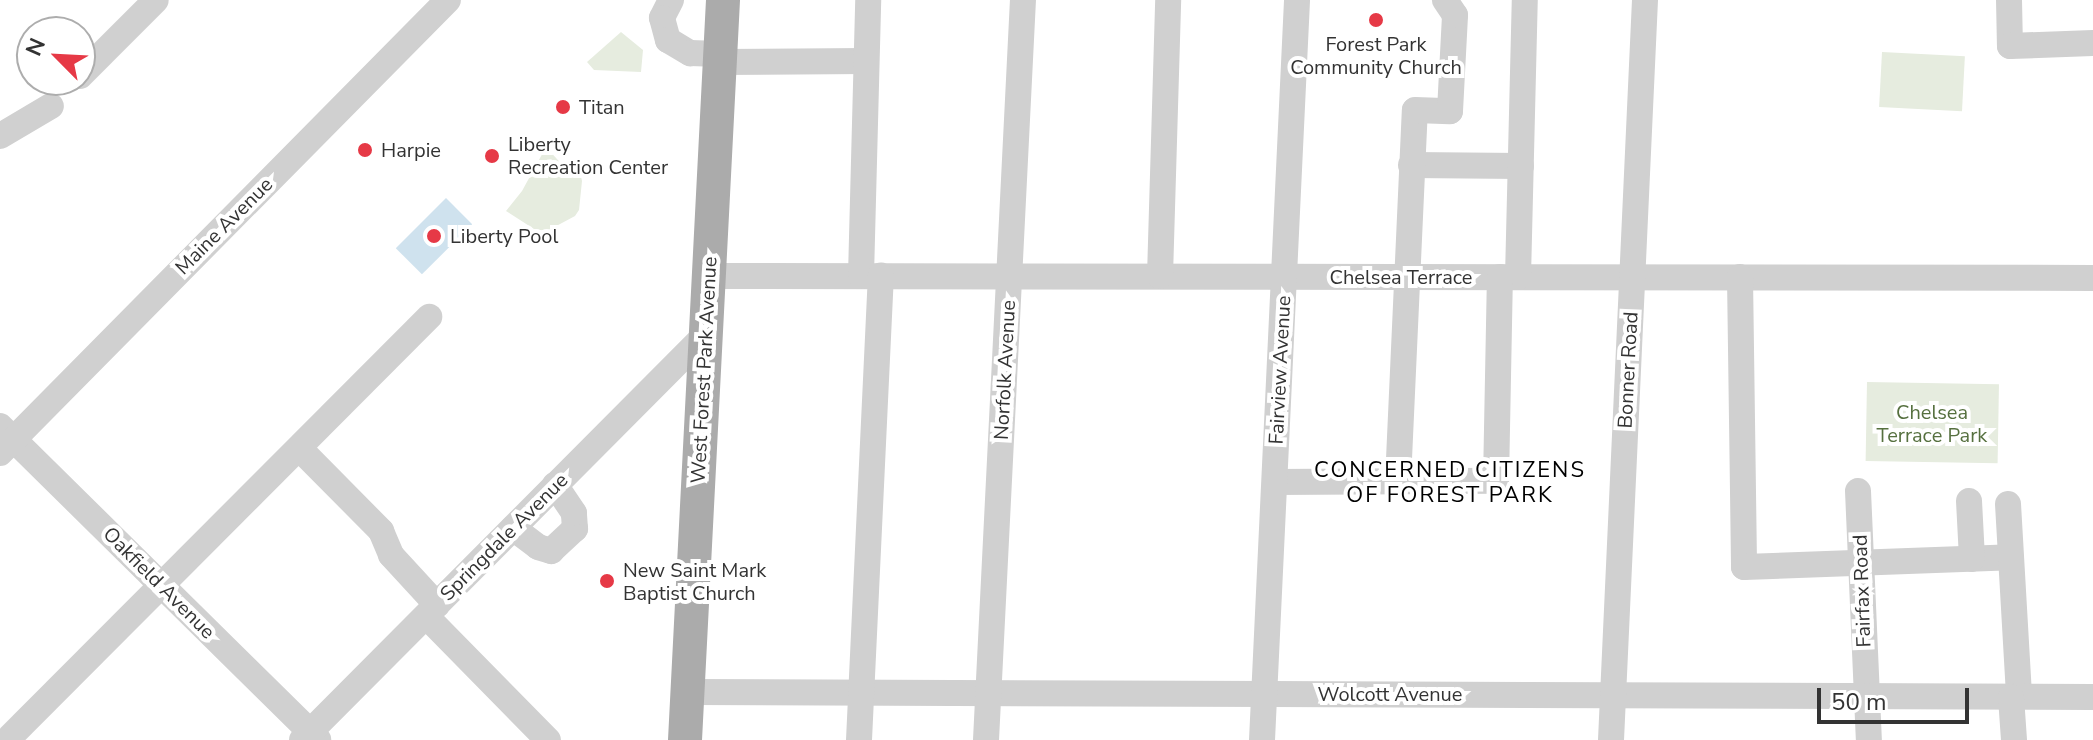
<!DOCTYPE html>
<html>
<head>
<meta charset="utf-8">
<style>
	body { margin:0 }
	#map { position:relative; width:2093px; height:740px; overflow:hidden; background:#fff; font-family:"Nunito Sans",sans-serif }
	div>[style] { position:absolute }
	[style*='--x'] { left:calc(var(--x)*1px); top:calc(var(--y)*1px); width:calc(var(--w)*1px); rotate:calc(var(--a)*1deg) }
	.green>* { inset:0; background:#e6ecdf; transform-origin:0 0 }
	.water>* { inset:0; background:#cfe2ee; transform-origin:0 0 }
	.minor>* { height:26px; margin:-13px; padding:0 13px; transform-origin:13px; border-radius:13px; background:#d0d0d0 }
	.major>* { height:34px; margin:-17px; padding:0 17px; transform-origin:17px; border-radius:17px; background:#ababab }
	.dots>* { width:22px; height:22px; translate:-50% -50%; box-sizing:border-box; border:4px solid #fff; border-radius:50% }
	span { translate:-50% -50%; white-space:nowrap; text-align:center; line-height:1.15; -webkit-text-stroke:8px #fff; paint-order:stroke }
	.poi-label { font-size:20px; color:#333 }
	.left { translate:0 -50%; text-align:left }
	.street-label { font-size:20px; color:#333 }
	.park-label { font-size:20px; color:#56703f }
	.neighbourhood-label { font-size:22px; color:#000; letter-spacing:2px }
	.north { position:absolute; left:16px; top:16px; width:80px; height:80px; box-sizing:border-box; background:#fff; border:2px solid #adadad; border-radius:50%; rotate:294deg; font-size:22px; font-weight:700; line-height:32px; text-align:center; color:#333 }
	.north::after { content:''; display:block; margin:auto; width:28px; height:36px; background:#e63946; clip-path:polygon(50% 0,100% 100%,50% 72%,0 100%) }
	.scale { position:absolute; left:1817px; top:688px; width:152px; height:36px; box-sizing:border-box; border:4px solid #333; border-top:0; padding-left:10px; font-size:24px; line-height:28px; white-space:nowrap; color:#333; -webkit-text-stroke:6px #fff; paint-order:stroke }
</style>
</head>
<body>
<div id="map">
	<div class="green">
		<i style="clip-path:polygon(621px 32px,643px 50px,641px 72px,594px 70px,587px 62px)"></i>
		<i style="left:1882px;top:52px;width:83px;height:55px;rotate:3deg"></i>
		<i style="clip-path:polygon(546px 147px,567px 170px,580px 172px,582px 181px,579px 210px,575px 216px,547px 231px,534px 229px,506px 211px,522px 191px)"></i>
		<i style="left:1867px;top:382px;width:132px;height:79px;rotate:1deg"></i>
	</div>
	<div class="water">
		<i style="left:446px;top:198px;width:37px;height:71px;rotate:45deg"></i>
	</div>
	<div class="minor">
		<i style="--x:671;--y:0;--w:20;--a:117"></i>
		<i style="--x:662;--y:18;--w:23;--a:75"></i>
		<i style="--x:668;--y:40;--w:26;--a:31"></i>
		<i style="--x:690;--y:53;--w:30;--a:2"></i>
		<i style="--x:2009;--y:0;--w:46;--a:88.8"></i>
		<i style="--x:2010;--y:46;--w:83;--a:-2.1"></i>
		<i style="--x:720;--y:62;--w:146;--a:-0.4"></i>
		<i style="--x:80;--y:76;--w:107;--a:-45"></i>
		<i style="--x:0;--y:136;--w:59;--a:-30.5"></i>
		<i style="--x:1411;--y:165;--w:110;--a:0.5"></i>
		<i style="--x:709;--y:276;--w:1384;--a:0.08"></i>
		<i style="--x:861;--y:276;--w:276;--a:-88.5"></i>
		<i style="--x:1160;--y:276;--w:276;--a:-88.3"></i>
		<i style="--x:1518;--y:277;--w:277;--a:-88.6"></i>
		<i style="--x:1740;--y:277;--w:290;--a:89.2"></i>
		<i style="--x:1744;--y:567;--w:267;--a:-2.1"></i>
		<i style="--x:0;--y:426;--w:447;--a:44.6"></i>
		<i style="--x:299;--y:448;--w:117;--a:45.3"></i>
		<i style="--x:381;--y:531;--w:26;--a:67"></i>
		<i style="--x:391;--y:555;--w:68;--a:47.4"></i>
		<i style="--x:0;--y:453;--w:637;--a:-45.32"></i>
		<i style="--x:1398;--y:481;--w:371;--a:-87.4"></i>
		<i style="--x:1415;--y:110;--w:35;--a:2"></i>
		<i style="--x:1450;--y:111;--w:96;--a:-87"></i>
		<i style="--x:1455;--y:15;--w:18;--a:-124"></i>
		<i style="--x:1275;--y:482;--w:221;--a:-0.3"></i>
		<i style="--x:1496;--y:481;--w:204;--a:-88.9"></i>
		<i style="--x:1858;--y:491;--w:249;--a:87.5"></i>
		<i style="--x:1969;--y:501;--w:58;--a:87"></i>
		<i style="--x:2008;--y:504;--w:193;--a:86.7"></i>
		<i style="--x:513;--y:528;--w:31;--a:37"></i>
		<i style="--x:538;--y:547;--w:14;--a:17"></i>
		<i style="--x:551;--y:551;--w:33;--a:-43"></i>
		<i style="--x:575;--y:529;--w:16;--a:-94"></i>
		<i style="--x:574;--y:513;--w:34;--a:-124"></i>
		<i style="--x:426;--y:616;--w:174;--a:45.5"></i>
		<i style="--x:688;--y:692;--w:1405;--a:0.2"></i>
		<i style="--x:2011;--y:697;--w:43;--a:86"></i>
		<i style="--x:7;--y:740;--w:598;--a:-45.07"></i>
		<i style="--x:302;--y:740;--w:573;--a:-45.14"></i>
		<i style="--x:859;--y:740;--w:465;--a:-87.3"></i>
		<i style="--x:986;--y:740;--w:741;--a:-87.14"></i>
		<i style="--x:1262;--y:740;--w:741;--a:-87.29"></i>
		<i style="--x:1611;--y:740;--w:741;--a:-87.37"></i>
	</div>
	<div class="major">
		<i style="--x:685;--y:740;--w:741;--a:-87.06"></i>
	</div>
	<div class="dots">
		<i style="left:1376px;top:20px;background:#e63946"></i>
		<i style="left:563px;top:107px;background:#e63946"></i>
		<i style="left:365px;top:150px;background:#e63946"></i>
		<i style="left:492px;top:156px;background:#e63946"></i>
		<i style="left:434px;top:236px;background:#e63946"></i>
		<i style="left:607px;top:581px;background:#e63946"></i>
	</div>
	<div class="poi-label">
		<span style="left:1376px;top:56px">Forest Park<br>Community Church</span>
		<span class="left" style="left:579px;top:107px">Titan</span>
		<span class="left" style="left:508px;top:156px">Liberty<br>Recreation Center</span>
		<span class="left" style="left:381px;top:150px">Harpie</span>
		<span class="left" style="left:450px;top:236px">Liberty Pool</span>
		<span class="left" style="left:623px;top:582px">New Saint Mark<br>Baptist Church</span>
	</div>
	<div class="street-label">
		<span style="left:224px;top:226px;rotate:-45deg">Maine Avenue</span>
		<span style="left:1401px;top:277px">Chelsea Terrace</span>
		<span style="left:704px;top:370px;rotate:-87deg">West Forest Park Avenue</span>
		<span style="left:1005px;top:370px;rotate:-87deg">Norfolk Avenue</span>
		<span style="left:1280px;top:370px;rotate:-87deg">Fairview Avenue</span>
		<span style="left:1628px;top:370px;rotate:-87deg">Bonner Road</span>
		<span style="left:504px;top:537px;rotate:-45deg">Springdale Avenue</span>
		<span style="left:159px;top:583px;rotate:45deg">Oakfield Avenue</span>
		<span style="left:1862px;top:591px;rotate:-92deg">Fairfax Road</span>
		<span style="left:1390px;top:694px">Wolcott Avenue</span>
	</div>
	<div class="park-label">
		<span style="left:1932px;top:424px">Chelsea<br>Terrace Park</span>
	</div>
	<div class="neighbourhood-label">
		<span style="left:1450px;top:483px">CONCERNED CITIZENS<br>OF FOREST PARK</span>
	</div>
	<div class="north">N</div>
	<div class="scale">50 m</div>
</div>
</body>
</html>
